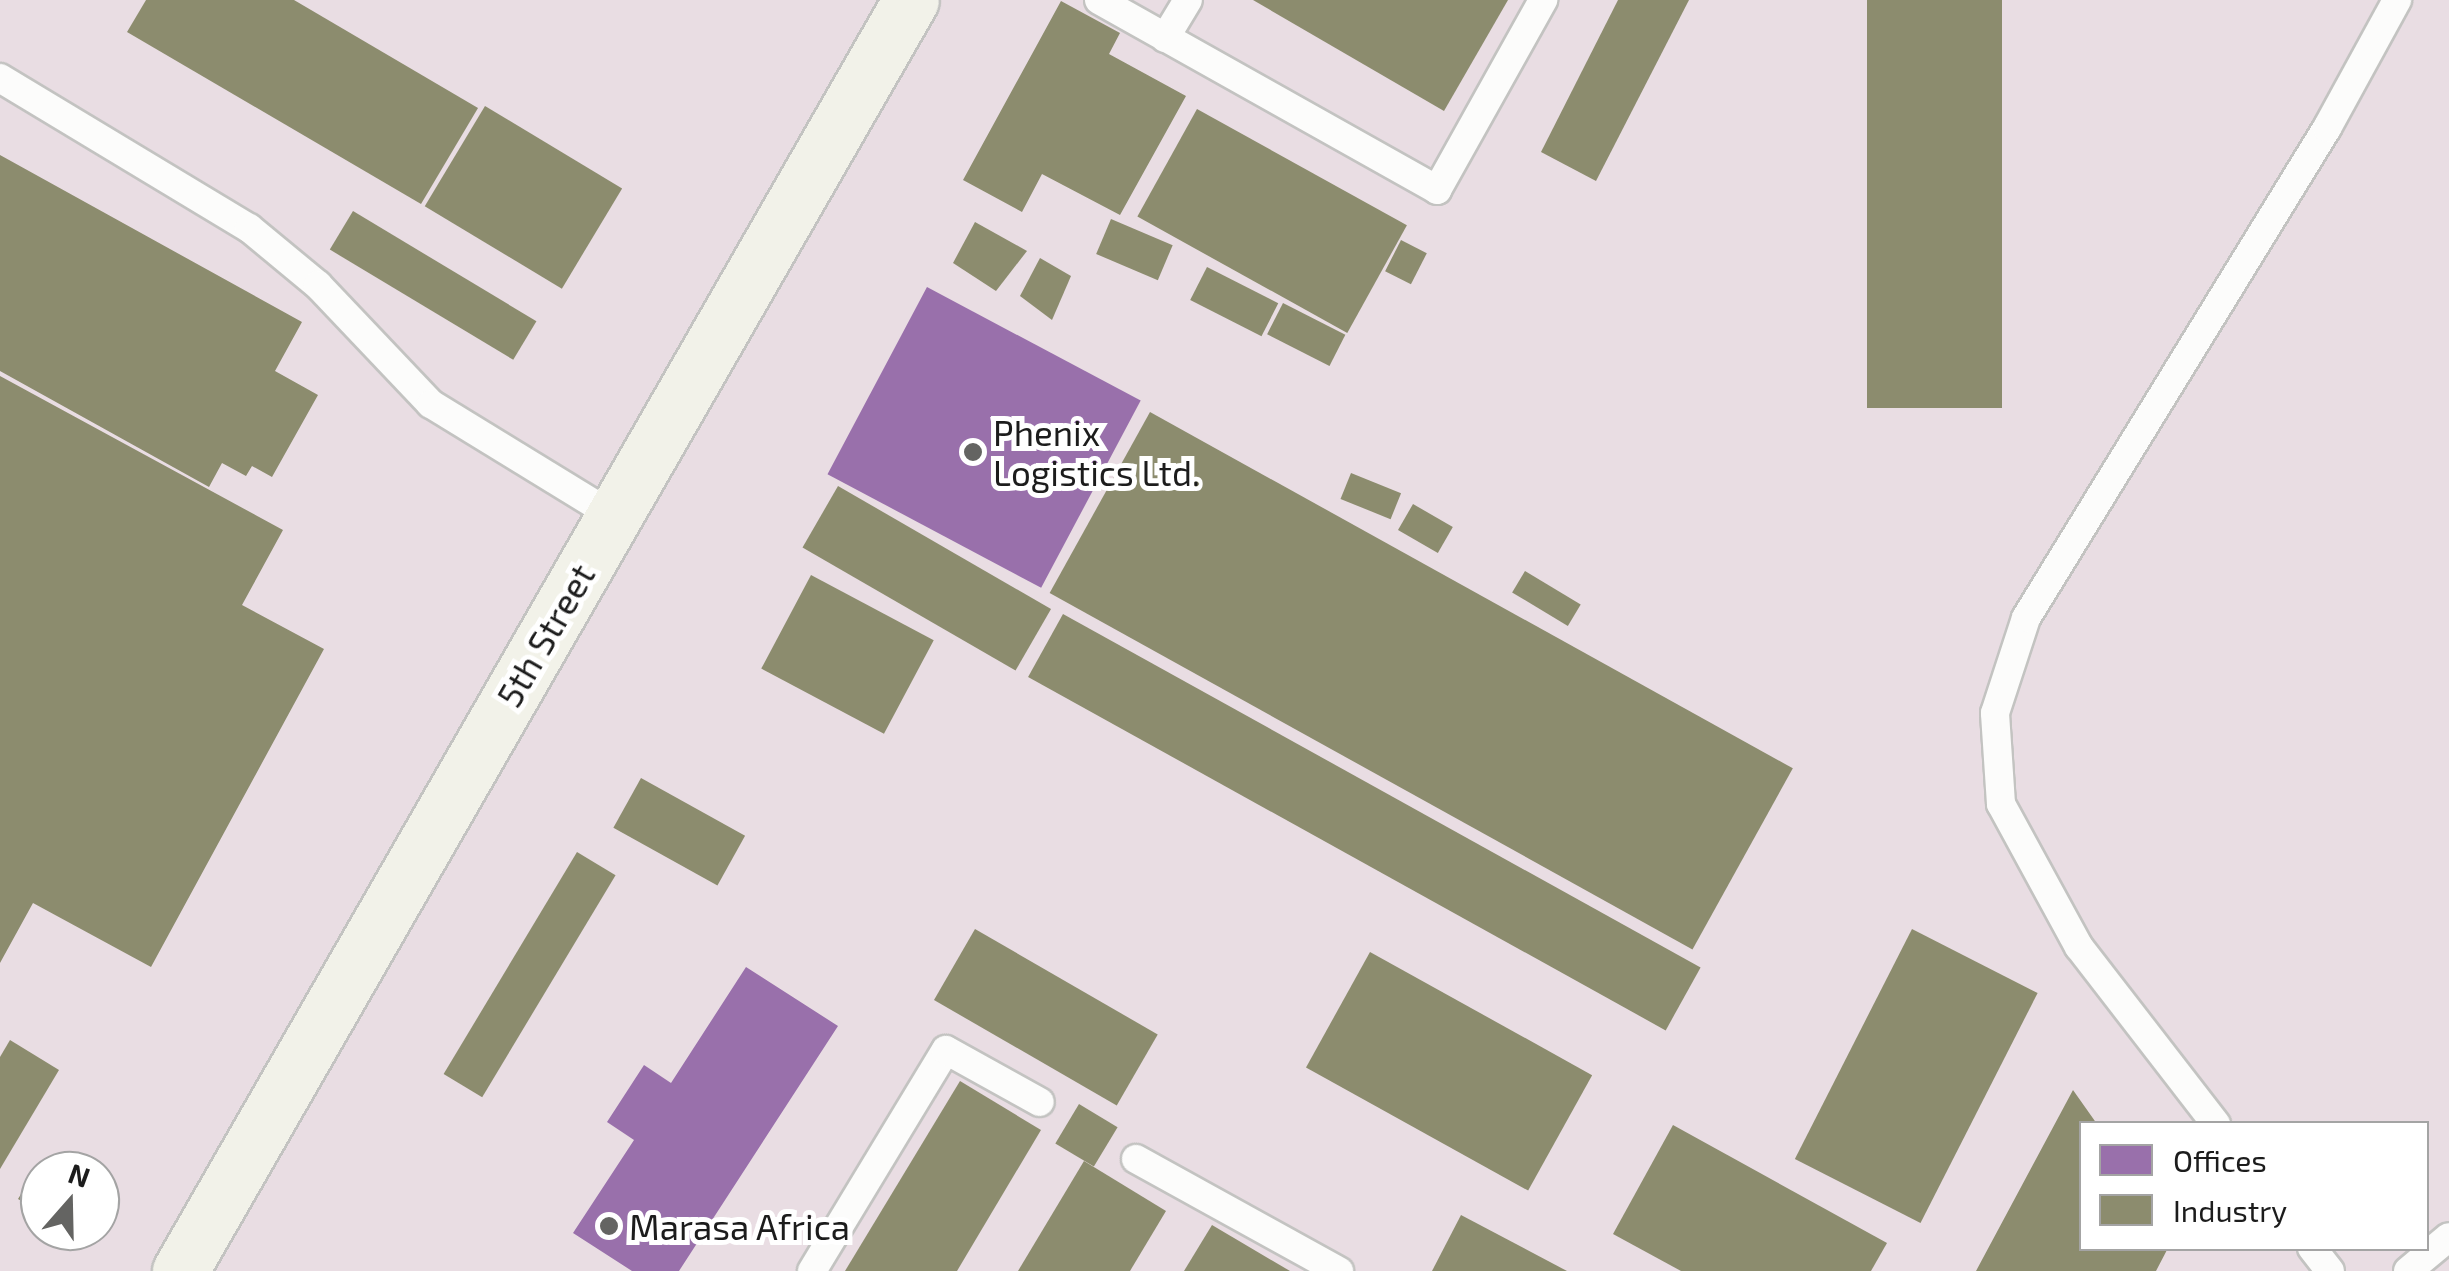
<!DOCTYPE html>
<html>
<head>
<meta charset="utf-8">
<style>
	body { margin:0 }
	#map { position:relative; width:2449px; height:1271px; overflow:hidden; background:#ebeae5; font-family:"Exo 2",sans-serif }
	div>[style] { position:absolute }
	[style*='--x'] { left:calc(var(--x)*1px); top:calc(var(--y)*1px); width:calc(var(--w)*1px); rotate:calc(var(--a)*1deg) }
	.industrial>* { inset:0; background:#e9dde3 }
	.offices>* { inset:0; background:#9970ab; transform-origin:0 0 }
	.industry>* { inset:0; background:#8c8c6e; transform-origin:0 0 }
	.roads { filter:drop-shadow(2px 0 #c3c3c1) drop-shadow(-2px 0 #c3c3c1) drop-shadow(0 2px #c3c3c1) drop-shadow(0 -2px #c3c3c1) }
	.lane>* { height:28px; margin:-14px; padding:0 14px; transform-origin:14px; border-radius:14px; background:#fcfcfb }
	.secondary>* { height:55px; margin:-27.5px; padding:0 27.5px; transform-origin:27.5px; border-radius:27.5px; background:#f2f2e9 }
	.dots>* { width:28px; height:28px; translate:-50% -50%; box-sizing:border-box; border:5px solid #fff; border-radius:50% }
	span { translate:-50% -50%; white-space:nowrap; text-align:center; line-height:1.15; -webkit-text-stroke:10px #fff; paint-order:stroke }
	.poi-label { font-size:35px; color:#1c1c1c }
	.left { translate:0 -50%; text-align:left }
	.street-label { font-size:35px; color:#1c1c1c }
	.legend { position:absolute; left:2079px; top:1121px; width:350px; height:130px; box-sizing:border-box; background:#fff; border:2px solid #a4a4a4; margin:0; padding:12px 18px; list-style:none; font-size:30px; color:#1c1c1c }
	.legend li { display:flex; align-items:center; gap:20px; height:50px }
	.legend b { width:50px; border:2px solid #a4a4a4 }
	.north { position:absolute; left:20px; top:1151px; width:100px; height:100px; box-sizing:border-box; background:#fff; border:2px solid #a4a4a4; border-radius:50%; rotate:20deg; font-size:28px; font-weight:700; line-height:40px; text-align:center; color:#1c1c1c }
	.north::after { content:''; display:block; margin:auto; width:35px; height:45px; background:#646462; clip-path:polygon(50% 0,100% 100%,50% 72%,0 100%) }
</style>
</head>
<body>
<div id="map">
	<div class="industrial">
		<i style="clip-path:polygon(evenodd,0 0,2449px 0,2449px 1271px,0 1271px,0 0,2082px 1124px,2426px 1124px,2426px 1248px,2082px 1248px,2082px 1124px,0 0,40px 1171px,100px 1171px,100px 1231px,40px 1231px,40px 1171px)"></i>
	</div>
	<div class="offices">
		<i style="left:927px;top:287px;width:242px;height:212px;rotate:28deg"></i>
		<i style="clip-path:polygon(746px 967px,838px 1026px,679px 1271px,632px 1271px,573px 1233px,634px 1140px,607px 1122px,644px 1065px,671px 1083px)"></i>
	</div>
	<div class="industry">
		<i style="clip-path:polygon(146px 0,294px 0,478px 108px,421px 204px,127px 32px)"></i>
		<i style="clip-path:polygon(1253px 0,1508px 0,1444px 111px)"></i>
		<i style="clip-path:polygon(1618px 0,1689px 0,1596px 181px,1541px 152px)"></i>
		<i style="left:1867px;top:0;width:135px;height:408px"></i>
		<i style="clip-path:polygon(1061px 1px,1120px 33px,1109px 54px,1186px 96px,1120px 215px,1042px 174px,1022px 212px,963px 180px)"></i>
		<i style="left:485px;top:106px;width:160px;height:117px;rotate:31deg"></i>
		<i style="left:1197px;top:109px;width:240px;height:123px;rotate:29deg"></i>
		<i style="clip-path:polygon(0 155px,302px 322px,275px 371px,318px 395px,272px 477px,252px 466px,246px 476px,222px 463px,209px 487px,0 371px)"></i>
		<i style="left:353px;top:211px;width:214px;height:45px;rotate:31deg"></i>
		<i style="left:1111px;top:219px;width:67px;height:38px;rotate:23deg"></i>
		<i style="clip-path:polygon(975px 222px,1027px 251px,996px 291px,953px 263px)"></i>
		<i style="left:1401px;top:240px;width:29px;height:35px;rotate:27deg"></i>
		<i style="clip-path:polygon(1040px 258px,1071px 276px,1052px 320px,1020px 296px)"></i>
		<i style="left:1207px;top:267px;width:80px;height:37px;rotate:27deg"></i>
		<i style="left:1283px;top:303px;width:70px;height:35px;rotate:27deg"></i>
		<i style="clip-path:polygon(0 376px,283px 530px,242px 605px,324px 649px,151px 967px,33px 903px,0 963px)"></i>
		<i style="left:1150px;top:412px;width:735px;height:207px;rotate:29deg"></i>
		<i style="left:1351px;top:473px;width:54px;height:28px;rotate:22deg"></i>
		<i style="left:838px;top:486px;width:246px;height:71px;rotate:30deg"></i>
		<i style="left:1413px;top:504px;width:46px;height:30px;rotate:30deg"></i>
		<i style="left:1525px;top:571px;width:65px;height:25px;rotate:31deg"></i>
		<i style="left:811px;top:575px;width:139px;height:106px;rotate:28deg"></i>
		<i style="left:1063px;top:614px;width:729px;height:72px;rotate:29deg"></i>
		<i style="left:641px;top:778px;width:119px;height:57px;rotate:29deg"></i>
		<i style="left:577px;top:852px;width:45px;height:259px;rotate:31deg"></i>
		<i style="left:975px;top:929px;width:211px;height:82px;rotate:30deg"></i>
		<i style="left:1912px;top:929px;width:141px;height:258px;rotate:27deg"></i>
		<i style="left:1370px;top:952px;width:254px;height:132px;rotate:29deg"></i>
		<i style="clip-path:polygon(10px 1040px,59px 1070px,0 1169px,0 1057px)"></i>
		<i style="clip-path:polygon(960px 1081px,1041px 1130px,957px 1271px,845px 1271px)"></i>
		<i style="clip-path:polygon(2073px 1090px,2097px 1124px,2082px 1124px,2082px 1248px,2168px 1248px,2156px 1271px,1976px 1271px)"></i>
		<i style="left:1079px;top:1104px;width:45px;height:46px;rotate:31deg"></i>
		<i style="clip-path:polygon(1673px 1125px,1887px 1243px,1871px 1271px,1681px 1271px,1613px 1234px)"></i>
		<i style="clip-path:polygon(1084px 1161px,1166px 1211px,1130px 1271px,1018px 1271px)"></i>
		<i style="clip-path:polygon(39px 1164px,51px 1171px,40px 1171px,40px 1212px,18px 1199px)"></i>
		<i style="clip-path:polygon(1461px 1215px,1567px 1271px,1432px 1271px)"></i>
		<i style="clip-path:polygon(1212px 1225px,1290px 1271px,1184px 1271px)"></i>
	</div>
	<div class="roads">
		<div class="lane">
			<i style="--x:1099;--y:0;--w:388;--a:29.3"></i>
			<i style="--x:1437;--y:190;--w:218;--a:-60.8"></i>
			<i style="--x:1165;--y:38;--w:44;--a:-58.8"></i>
			<i style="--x:0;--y:78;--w:291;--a:31.1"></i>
			<i style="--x:249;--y:228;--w:89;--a:39.6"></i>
			<i style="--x:318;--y:285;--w:164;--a:46.5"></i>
			<i style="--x:431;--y:404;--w:215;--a:31.5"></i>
			<i style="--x:2216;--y:1124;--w:224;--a:-127.7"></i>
			<i style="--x:2079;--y:947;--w:163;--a:-118.6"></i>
			<i style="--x:2001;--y:804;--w:91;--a:-93.8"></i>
			<i style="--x:1995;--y:713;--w:100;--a:-71.9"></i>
			<i style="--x:2026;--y:618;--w:575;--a:-58.44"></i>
			<i style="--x:2327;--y:128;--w:146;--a:-61.3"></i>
			<i style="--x:1136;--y:1159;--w:232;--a:28.9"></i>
			<i style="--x:2312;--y:1248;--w:29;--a:52"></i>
			<i style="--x:812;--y:1271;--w:258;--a:-58.8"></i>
			<i style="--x:946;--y:1050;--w:107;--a:29"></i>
			<i style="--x:2408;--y:1271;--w:53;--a:-39.7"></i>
		</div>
		<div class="secondary">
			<i style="--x:180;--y:1271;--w:1466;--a:-60.1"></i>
		</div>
	</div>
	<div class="dots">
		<i style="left:973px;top:452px;background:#646462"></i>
		<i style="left:609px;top:1226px;background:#646462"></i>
	</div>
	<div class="poi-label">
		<span class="left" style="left:993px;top:452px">Phenix<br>Logistics Ltd.</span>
		<span class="left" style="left:629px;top:1226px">Marasa Africa</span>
	</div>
	<div class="street-label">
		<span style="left:545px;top:635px;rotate:-60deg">5th Street</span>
	</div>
	<ul class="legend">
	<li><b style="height:28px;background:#9970ab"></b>Offices</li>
	<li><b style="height:28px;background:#8c8c6e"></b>Industry</li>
	</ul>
	<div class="north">N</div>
</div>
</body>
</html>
